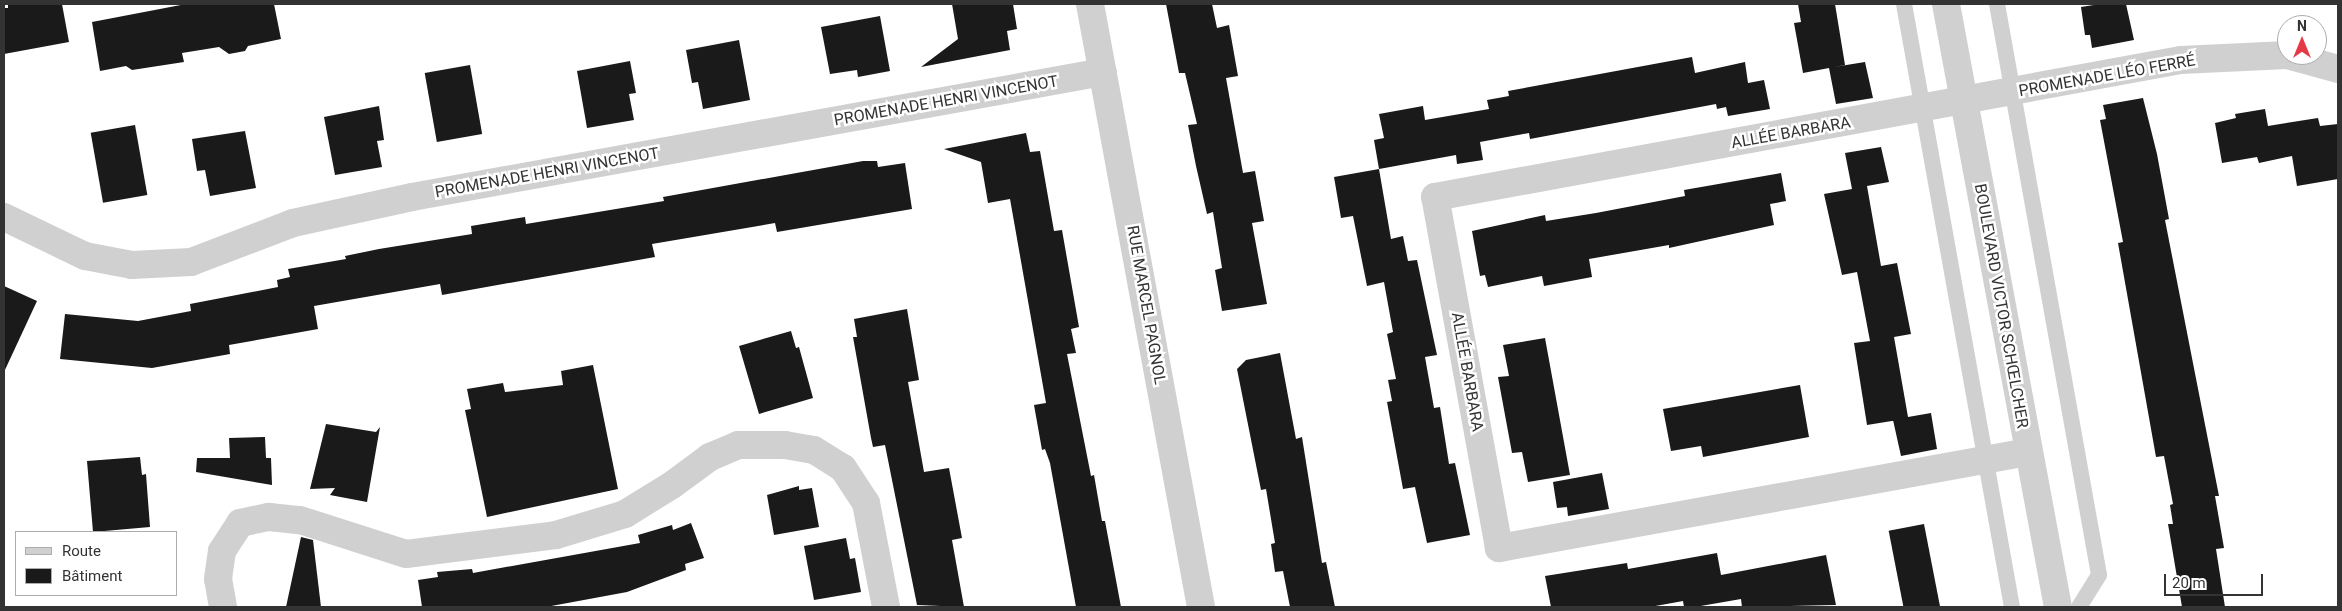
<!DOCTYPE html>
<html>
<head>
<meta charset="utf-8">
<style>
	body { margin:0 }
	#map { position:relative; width:2342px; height:611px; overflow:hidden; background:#fff; font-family:Roboto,sans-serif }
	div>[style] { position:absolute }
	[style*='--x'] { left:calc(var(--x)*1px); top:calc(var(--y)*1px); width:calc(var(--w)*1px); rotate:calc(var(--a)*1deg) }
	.building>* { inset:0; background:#1a1a1a; transform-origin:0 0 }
	.service>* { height:16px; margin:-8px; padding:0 8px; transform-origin:8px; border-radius:8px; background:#d0d0d0 }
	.minor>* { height:28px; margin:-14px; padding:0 14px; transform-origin:14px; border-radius:14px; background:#d0d0d0 }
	span { translate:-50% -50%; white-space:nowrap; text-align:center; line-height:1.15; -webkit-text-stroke:5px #fff; paint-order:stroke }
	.street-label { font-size:16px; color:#333 }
	.frame { position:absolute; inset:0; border:5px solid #333; pointer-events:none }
	.legend { position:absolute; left:15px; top:531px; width:162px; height:65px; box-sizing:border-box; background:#fff; border:1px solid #adadad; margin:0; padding:6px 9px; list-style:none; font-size:15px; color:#333 }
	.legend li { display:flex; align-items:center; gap:10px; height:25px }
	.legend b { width:25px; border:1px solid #adadad }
	.north { position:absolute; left:2277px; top:15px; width:50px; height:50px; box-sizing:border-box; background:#fff; border:1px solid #adadad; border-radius:50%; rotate:0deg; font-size:14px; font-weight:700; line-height:20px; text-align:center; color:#333 }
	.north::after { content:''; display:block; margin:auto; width:18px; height:22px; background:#e63946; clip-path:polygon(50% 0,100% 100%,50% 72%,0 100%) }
	.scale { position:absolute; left:2164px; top:574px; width:99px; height:22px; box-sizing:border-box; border:2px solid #333; border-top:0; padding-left:6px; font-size:15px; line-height:18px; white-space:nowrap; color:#333; -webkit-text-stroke:4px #fff; paint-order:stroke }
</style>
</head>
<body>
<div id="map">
	<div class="building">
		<i style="clip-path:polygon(8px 4px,62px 4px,69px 42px,4px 54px,4px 8px,8px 8px)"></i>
		<i style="clip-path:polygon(186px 4px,274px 4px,281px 39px,248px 46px,245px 51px,229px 54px,219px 47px,182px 53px,184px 62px,132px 70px,126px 66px,100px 71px,92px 22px)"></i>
		<i style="clip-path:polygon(952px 4px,1013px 4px,1017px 29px,1007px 31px,1010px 50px,921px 67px,958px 39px)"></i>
		<i style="clip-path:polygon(1166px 4px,1212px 4px,1217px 28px,1229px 25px,1238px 76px,1226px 78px,1243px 173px,1255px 171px,1264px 221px,1252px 223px,1267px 304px,1222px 311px,1215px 270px,1222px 268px,1213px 212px,1207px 214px,1196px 166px,1188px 125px,1197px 124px,1185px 73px,1179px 73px)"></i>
		<i style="clip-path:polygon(1798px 4px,1835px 4px,1845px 65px,1834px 67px,1865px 62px,1873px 98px,1836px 104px,1829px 68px,1803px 73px,1794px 23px,1801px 22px)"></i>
		<i style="clip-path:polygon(2100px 4px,2126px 4px,2134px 40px,2092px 48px,2090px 35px,2085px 35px,2081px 7px)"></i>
		<i style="clip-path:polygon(880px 16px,890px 71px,858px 77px,857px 70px,830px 74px,821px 27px)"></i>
		<i style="clip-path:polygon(739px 40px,750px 100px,703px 109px,698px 82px,692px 83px,686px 50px)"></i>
		<i style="clip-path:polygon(1692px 57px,1695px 73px,1745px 62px,1748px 83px,1764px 80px,1770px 109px,1728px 116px,1726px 107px,1717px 109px,1716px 104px,1530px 139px,1529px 133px,1480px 142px,1483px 160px,1457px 164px,1456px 155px,1379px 169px,1374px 140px,1384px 138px,1379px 114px,1423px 106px,1425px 120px,1489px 109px,1487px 100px,1509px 96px,1508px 91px)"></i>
		<i style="clip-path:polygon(630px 61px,636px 93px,629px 94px,634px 120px,587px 128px,577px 71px)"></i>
		<i style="left:470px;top:65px;width:70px;height:46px;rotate:80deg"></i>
		<i style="clip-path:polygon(2143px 98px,2157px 154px,2169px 219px,2165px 220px,2219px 496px,2215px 496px,2224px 548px,2216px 549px,2225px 607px,2182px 607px,2168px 524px,2173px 524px,2170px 505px,2173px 504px,2164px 456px,2156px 457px,2118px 243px,2123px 242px,2100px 120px,2106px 119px,2103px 105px)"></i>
		<i style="clip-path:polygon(379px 106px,384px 140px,377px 141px,382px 167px,335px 175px,324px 117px)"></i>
		<i style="clip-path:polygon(2265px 109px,2268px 126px,2318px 118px,2320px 126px,2338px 124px,2338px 179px,2297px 186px,2292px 156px,2259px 163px,2257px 157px,2222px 163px,2215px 123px,2236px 118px,2235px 114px)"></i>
		<i style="left:135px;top:125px;width:71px;height:45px;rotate:80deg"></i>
		<i style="clip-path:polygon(245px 131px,256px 188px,210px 196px,205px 170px,197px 171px,192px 139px)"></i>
		<i style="clip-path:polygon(1026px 133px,1030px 152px,1040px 151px,1054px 231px,1062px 230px,1079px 327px,1071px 329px,1076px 353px,1067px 354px,1091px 476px,1094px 475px,1102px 521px,1105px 521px,1121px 607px,1076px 607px,1050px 463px,1045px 449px,1042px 450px,1034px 405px,1046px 403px,1010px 199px,988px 203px,981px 162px,944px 149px)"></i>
		<i style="clip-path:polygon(1881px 147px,1889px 182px,1867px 186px,1881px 266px,1897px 263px,1911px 334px,1894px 337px,1908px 417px,1931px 413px,1937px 449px,1901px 456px,1893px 420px,1898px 420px,1867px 425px,1854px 343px,1870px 341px,1857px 272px,1842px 275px,1824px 194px,1852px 189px,1845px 153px)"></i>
		<i style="clip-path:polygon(863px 161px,877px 161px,878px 167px,905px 163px,912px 209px,777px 232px,775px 223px,652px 244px,655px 257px,442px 295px,440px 284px,314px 306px,318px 329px,229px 345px,230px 354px,152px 368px,60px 359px,65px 314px,138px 321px,191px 311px,190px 304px,278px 287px,277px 280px,290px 277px,288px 269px,346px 259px,345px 256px,379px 249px,472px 234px,471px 226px,525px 217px,526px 224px,664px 201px,663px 197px)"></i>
		<i style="clip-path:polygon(1379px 169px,1391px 239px,1403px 236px,1408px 261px,1417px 260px,1437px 355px,1425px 357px,1434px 408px,1440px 407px,1449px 464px,1455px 463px,1470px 535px,1427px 543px,1415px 487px,1403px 489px,1387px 402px,1392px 401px,1388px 380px,1396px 379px,1387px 334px,1393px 332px,1384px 282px,1367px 286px,1353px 216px,1341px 218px,1334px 177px)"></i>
		<i style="clip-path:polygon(1781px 173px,1786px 201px,1770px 204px,1774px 225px,1669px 248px,1669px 245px,1589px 259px,1592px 277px,1544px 286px,1542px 276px,1488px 287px,1485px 275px,1480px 276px,1472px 231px,1545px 215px,1546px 221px,1596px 213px,1685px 196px,1684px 190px)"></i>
		<i style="clip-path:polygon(4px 286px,37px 301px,4px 372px)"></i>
		<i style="clip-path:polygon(907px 309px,919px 380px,908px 382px,924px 472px,949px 468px,962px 538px,952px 540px,964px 607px,917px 605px,885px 445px,873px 447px,871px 438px,853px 337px,857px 337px,854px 319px)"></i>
		<i style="clip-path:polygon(791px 331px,796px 348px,799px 347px,813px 398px,759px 414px,739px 346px)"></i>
		<i style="clip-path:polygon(1545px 338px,1570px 475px,1528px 482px,1522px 452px,1512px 453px,1498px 377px,1509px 376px,1503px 345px)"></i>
		<i style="clip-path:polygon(1280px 353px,1296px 439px,1302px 437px,1322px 563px,1326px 562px,1335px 607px,1290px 607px,1283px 571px,1275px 572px,1271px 544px,1275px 543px,1266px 489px,1261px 490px,1237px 369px,1246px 360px)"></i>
		<i style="clip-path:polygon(593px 365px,618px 489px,487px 517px,465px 410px,471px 409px,467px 389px,503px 383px,505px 392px,563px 385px,561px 371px)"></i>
		<i style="clip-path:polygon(1800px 385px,1809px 437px,1703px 457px,1701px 446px,1671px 451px,1663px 409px)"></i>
		<i style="clip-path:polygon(326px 424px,376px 432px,380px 427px,367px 502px,330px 495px,335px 488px,310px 489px)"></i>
		<i style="clip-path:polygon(265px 437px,266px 458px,271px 458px,272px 485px,196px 472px,197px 458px,230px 458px,229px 438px)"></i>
		<i style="clip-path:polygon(140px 457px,142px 475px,146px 474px,150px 527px,93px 532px,87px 461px)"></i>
		<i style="clip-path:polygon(1602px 473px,1609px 509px,1568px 516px,1567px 507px,1557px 508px,1553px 482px)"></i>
		<i style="clip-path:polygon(799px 486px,799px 490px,812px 488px,819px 527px,774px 535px,767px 495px)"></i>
		<i style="clip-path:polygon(691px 523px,704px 558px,685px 564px,686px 570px,627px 592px,546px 607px,422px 607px,418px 580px,438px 577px,437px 572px,472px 569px,473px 573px,640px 543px,638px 535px,672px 525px,673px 530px)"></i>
		<i style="left:1924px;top:524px;width:85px;height:36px;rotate:79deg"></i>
		<i style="clip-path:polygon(301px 537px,313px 540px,321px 607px,286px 607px)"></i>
		<i style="clip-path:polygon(846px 538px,850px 559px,855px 558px,861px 592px,814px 600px,804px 546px)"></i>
		<i style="clip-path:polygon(1717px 553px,1721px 575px,1826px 555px,1836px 605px,1742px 607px,1741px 599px,1695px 607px,1684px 607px,1683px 601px,1650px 607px,1551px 607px,1545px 576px,1627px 563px,1628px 569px)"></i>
	</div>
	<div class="service">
		<i style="--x:1904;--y:4;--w:613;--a:79.85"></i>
		<i style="--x:1997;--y:4;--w:580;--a:79.87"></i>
		<i style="--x:2099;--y:575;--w:38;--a:122"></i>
	</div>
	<div class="minor">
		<i style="--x:1090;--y:4;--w:613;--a:79.57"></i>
		<i style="--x:1946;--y:4;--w:613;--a:79.48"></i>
		<i style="--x:4;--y:217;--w:90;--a:25.7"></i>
		<i style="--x:85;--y:256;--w:48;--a:10.8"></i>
		<i style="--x:132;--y:265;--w:59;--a:-2.9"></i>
		<i style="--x:191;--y:262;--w:109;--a:-20.9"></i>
		<i style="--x:293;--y:223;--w:122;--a:-12.3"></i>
		<i style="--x:412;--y:197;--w:702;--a:-10.25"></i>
		<i style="--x:2028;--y:452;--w:538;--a:169.71"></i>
		<i style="--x:1499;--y:548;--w:357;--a:-100.3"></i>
		<i style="--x:1435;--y:197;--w:758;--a:-10.41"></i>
		<i style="--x:2181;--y:60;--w:106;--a:-2.7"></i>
		<i style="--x:2287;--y:55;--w:53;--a:15.4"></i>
		<i style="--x:223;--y:607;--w:28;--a:-100"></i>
		<i style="--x:218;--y:579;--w:28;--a:-82"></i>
		<i style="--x:222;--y:551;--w:33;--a:-57"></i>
		<i style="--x:240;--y:523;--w:30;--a:-12"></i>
		<i style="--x:269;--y:517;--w:31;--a:6"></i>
		<i style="--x:300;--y:520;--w:111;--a:17.8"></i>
		<i style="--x:406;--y:554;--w:151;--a:-7.2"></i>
		<i style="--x:556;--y:535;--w:72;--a:-16.9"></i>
		<i style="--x:625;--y:514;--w:55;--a:-31.7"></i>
		<i style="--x:672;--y:485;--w:47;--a:-36.4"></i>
		<i style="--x:710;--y:457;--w:30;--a:-23"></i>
		<i style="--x:738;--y:445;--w:47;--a:0"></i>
		<i style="--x:785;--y:445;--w:29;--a:10"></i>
		<i style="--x:814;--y:450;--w:34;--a:32"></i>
		<i style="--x:843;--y:468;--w:42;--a:56.7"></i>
		<i style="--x:866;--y:503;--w:106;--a:79.1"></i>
	</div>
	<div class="street-label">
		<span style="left:2107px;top:76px;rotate:-10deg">PROMENADE LÉO FERRÉ</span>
		<span style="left:946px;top:101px;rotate:-10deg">PROMENADE HENRI VINCENOT</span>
		<span style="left:1791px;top:133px;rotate:-10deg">ALLÉE BARBARA</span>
		<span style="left:547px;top:173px;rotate:-10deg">PROMENADE HENRI VINCENOT</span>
		<span style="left:1146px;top:305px;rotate:80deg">RUE MARCEL PAGNOL</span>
		<span style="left:2001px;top:306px;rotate:80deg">BOULEVARD VICTOR SCHŒLCHER</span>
		<span style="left:1467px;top:372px;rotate:80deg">ALLÉE BARBARA</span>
	</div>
	<div class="frame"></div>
	<ul class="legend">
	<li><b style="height:6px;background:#d0d0d0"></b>Route</li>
	<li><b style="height:14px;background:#1a1a1a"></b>Bâtiment</li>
	</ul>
	<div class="north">N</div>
	<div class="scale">20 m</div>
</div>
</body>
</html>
